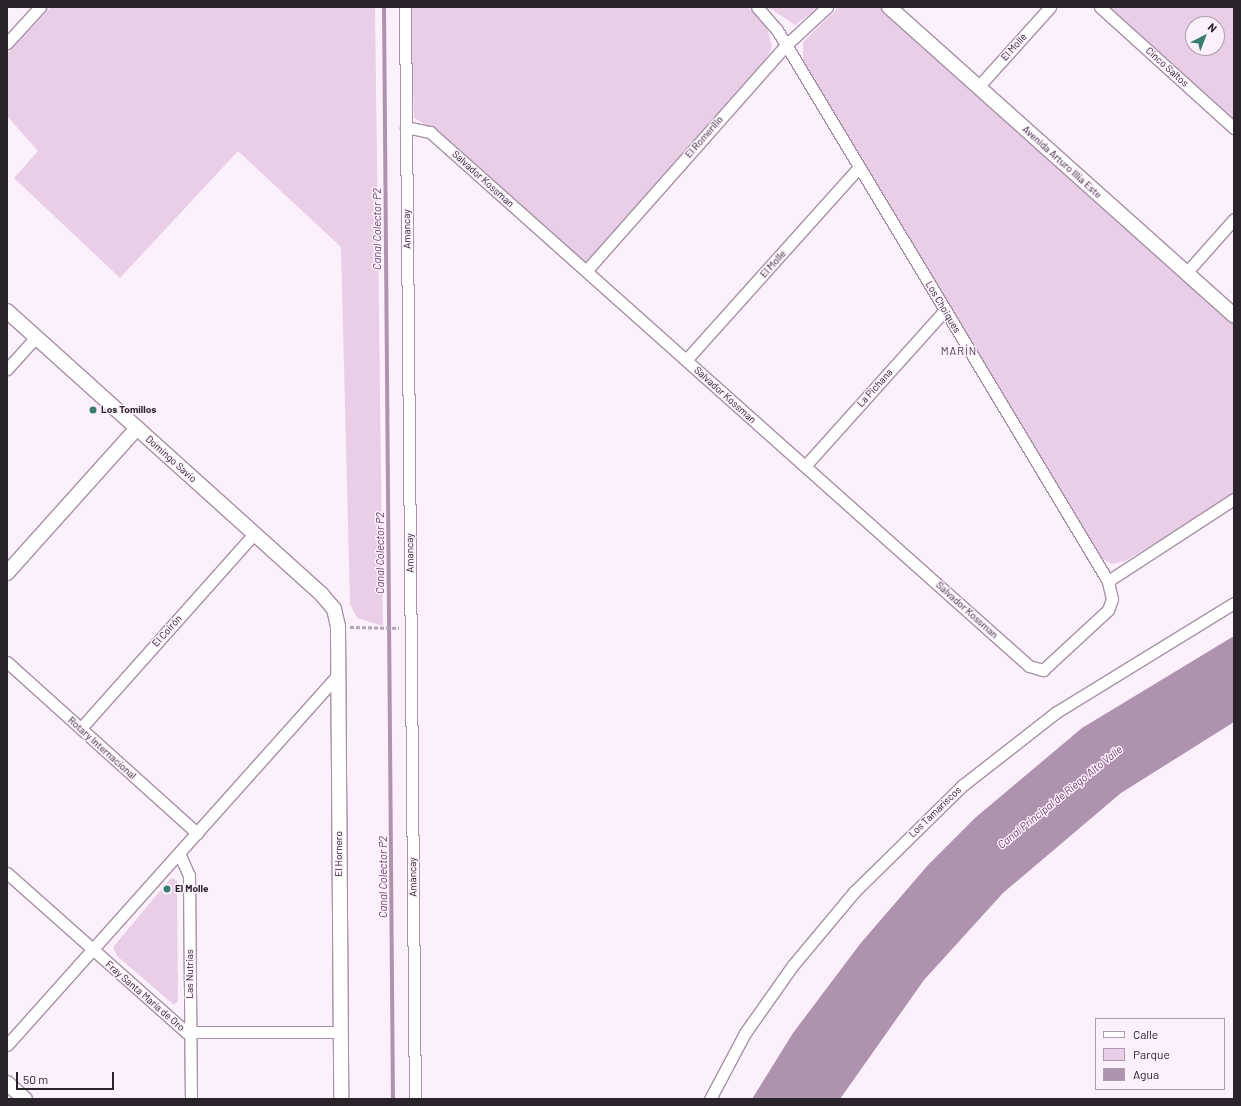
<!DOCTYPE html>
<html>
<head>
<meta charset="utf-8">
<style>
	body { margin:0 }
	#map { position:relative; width:1241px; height:1106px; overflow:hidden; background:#fdf0fd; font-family:Barlow,sans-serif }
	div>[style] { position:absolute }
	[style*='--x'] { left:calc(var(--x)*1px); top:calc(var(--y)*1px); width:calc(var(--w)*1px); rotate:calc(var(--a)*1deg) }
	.green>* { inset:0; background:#e8cee7 }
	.water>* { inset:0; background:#ae93ae }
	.stream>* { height:4px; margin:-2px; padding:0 2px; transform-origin:2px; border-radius:2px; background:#ae93ae }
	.path>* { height:2.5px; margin-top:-1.25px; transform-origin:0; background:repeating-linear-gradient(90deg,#b2a7b2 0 4px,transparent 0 6px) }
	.roads { filter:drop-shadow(1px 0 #a793a6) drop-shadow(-1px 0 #a793a6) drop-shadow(0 1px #a793a6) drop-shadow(0 -1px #a793a6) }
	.minor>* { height:11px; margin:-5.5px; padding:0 5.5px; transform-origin:5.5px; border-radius:5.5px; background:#fff }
	.tertiary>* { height:14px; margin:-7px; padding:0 7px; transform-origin:7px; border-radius:7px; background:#fff }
	.dots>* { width:11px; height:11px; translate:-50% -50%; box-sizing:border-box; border:2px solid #fdf0fd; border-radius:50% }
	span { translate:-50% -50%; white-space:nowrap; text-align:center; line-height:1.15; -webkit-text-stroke:3px #fdf0fd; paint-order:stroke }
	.street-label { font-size:10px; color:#2b232b }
	.poi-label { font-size:10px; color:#2b232b; font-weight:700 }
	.left { translate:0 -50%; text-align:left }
	.water-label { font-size:11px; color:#653e65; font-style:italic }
	.neighbourhood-label { font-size:11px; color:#4d3d4d; letter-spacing:1px }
	.frame { position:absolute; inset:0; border:8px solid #2b232b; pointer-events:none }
	.legend { position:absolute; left:1095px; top:1018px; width:130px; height:72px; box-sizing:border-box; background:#fdf0fd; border:1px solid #a99ea9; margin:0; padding:5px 7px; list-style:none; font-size:12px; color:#2b232b }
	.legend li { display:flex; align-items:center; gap:8px; height:20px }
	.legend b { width:20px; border:1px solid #a99ea9 }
	.north { position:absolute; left:1185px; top:16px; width:40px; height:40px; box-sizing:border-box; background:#fdf0fd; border:1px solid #a99ea9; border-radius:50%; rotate:42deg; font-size:11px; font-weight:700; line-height:16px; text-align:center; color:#2b232b }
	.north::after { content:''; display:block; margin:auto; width:14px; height:18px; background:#397d70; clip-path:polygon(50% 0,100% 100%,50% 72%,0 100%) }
	.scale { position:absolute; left:16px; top:1072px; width:98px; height:18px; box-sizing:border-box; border:2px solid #2b232b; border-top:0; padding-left:5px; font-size:12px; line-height:14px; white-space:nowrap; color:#2b232b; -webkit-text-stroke:3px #fdf0fd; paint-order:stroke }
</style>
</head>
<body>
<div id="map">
	<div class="green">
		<i style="clip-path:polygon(51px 7px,375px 7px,383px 626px,357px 618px,350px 604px,341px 247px,238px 151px,120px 278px,14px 178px,38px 151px,7px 116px,7px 54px)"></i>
		<i style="clip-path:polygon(410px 7px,748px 7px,766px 24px,772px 47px,767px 57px,585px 264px,431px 128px,414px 118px)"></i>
		<i style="clip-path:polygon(768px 7px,819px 7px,795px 25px)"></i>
		<i style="clip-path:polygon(839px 7px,880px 7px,1234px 325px,1234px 497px,1125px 561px,1112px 564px,1101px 558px,803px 61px,803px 42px)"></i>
		<i style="clip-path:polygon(evenodd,1109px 7px,1234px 7px,1234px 119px,1109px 7px,1193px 24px,1217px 24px,1217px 48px,1193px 48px,1193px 24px)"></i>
		<i style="clip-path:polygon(171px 878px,177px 880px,178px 1001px,174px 1005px,117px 956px,113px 947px)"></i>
	</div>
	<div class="water">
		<i style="clip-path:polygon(1234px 636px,1234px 722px,1121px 793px,1003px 893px,924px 980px,840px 1099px,752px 1099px,793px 1033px,860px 944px,928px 865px,975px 818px,1082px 728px)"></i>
	</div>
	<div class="stream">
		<i style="--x:384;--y:7;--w:1092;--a:89.53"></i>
	</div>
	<div class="path">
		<i style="--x:350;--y:627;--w:49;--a:1.2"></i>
	</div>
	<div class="roads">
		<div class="minor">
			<i style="--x:405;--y:7;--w:1092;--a:89.48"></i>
			<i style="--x:1100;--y:7;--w:181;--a:42.1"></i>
			<i style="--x:7;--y:43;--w:49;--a:-47.5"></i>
			<i style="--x:978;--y:87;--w:108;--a:-48"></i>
			<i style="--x:406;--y:127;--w:25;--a:12"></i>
			<i style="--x:430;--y:132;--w:802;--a:41.72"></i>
			<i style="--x:1029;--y:666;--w:15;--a:16"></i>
			<i style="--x:1043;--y:670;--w:88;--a:-42.7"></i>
			<i style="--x:1108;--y:610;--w:12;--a:-70"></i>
			<i style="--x:1112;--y:599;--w:18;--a:-103"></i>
			<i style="--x:1108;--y:581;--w:643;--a:-120.99"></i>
			<i style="--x:777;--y:30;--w:30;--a:-131"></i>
			<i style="--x:586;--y:271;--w:302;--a:-48.5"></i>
			<i style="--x:786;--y:45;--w:56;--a:-42.8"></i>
			<i style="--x:1186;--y:273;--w:72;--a:-48.4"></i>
			<i style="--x:686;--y:360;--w:259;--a:-48.1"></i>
			<i style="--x:7;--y:369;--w:43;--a:-47.8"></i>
			<i style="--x:805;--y:466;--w:210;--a:-48.1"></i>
			<i style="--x:1108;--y:581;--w:150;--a:-33.1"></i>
			<i style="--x:7;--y:662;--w:256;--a:42"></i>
			<i style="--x:81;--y:728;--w:260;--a:-48.3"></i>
			<i style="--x:179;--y:853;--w:24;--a:66"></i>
			<i style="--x:189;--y:875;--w:224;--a:89.5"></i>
			<i style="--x:7;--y:873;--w:239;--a:41.6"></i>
			<i style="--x:186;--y:1032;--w:155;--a:0"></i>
			<i style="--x:7;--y:1045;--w:496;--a:-48.2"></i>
			<i style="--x:710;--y:1099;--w:75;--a:-62.1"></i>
			<i style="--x:745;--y:1033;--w:83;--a:-54.8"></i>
			<i style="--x:793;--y:965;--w:95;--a:-50.1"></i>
			<i style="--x:854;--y:892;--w:153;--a:-44.5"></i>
			<i style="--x:963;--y:785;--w:117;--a:-38"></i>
			<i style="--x:1055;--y:713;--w:210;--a:-31.6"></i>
		</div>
		<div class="tertiary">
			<i style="--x:889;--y:7;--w:463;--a:41.8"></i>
			<i style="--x:7;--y:311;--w:424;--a:42"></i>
			<i style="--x:322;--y:595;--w:18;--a:49"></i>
			<i style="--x:334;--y:609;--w:18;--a:77"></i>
			<i style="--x:338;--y:627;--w:472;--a:89.6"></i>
			<i style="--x:7;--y:573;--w:195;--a:-48.1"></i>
			<i style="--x:7;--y:1083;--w:24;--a:42"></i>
		</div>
	</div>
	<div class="dots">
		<i style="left:93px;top:410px;background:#397d70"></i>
		<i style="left:167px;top:889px;background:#397d70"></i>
	</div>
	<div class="street-label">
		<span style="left:1014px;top:47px;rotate:-48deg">El Molle</span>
		<span style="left:1167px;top:67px;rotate:42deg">Cinco Saltos</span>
		<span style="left:704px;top:137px;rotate:-49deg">El Romerillo</span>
		<span style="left:1062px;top:162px;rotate:42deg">Avenida Arturo Illia Este</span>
		<span style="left:483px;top:179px;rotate:42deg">Salvador Kossman</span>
		<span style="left:407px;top:229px;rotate:-91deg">Amancay</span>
		<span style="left:773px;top:264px;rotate:-48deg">El Molle</span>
		<span style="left:943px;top:307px;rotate:59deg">Los Choiques</span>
		<span style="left:875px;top:388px;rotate:-48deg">La Pichana</span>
		<span style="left:725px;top:395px;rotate:42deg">Salvador Kossman</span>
		<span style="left:171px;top:459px;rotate:42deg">Domingo Savio</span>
		<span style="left:410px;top:553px;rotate:-91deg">Amancay</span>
		<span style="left:967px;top:610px;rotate:42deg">Salvador Kossman</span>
		<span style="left:167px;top:631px;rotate:-48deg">El Coirón</span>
		<span style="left:102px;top:748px;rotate:42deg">Rotary Internacional</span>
		<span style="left:935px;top:812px;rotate:-44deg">Los Tamariscos</span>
		<span style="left:339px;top:854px;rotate:-90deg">El Hornero</span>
		<span style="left:413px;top:877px;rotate:-91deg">Amancay</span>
		<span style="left:190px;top:974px;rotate:-90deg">Las Nutrias</span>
		<span style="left:145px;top:996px;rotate:41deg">Fray Santa María de Oro</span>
	</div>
	<div class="poi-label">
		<span class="left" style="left:101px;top:410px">Los Tomillos</span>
		<span class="left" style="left:175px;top:889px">El Molle</span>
	</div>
	<div class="water-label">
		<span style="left:377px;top:229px;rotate:-90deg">Canal Colector P2</span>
		<span style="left:380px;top:553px;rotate:-90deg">Canal Colector P2</span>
		<span style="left:1060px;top:797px;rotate:-39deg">Canal Principal de Riego Alto Valle</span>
		<span style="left:383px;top:877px;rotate:-90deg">Canal Colector P2</span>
	</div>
	<div class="neighbourhood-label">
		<span style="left:959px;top:351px">MARÍN</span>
	</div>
	<div class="frame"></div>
	<ul class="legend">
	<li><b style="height:5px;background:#fff"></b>Calle</li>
	<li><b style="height:11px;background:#e8cee7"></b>Parque</li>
	<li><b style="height:11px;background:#ae93ae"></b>Agua</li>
	</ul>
	<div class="north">N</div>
	<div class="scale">50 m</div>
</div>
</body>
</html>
